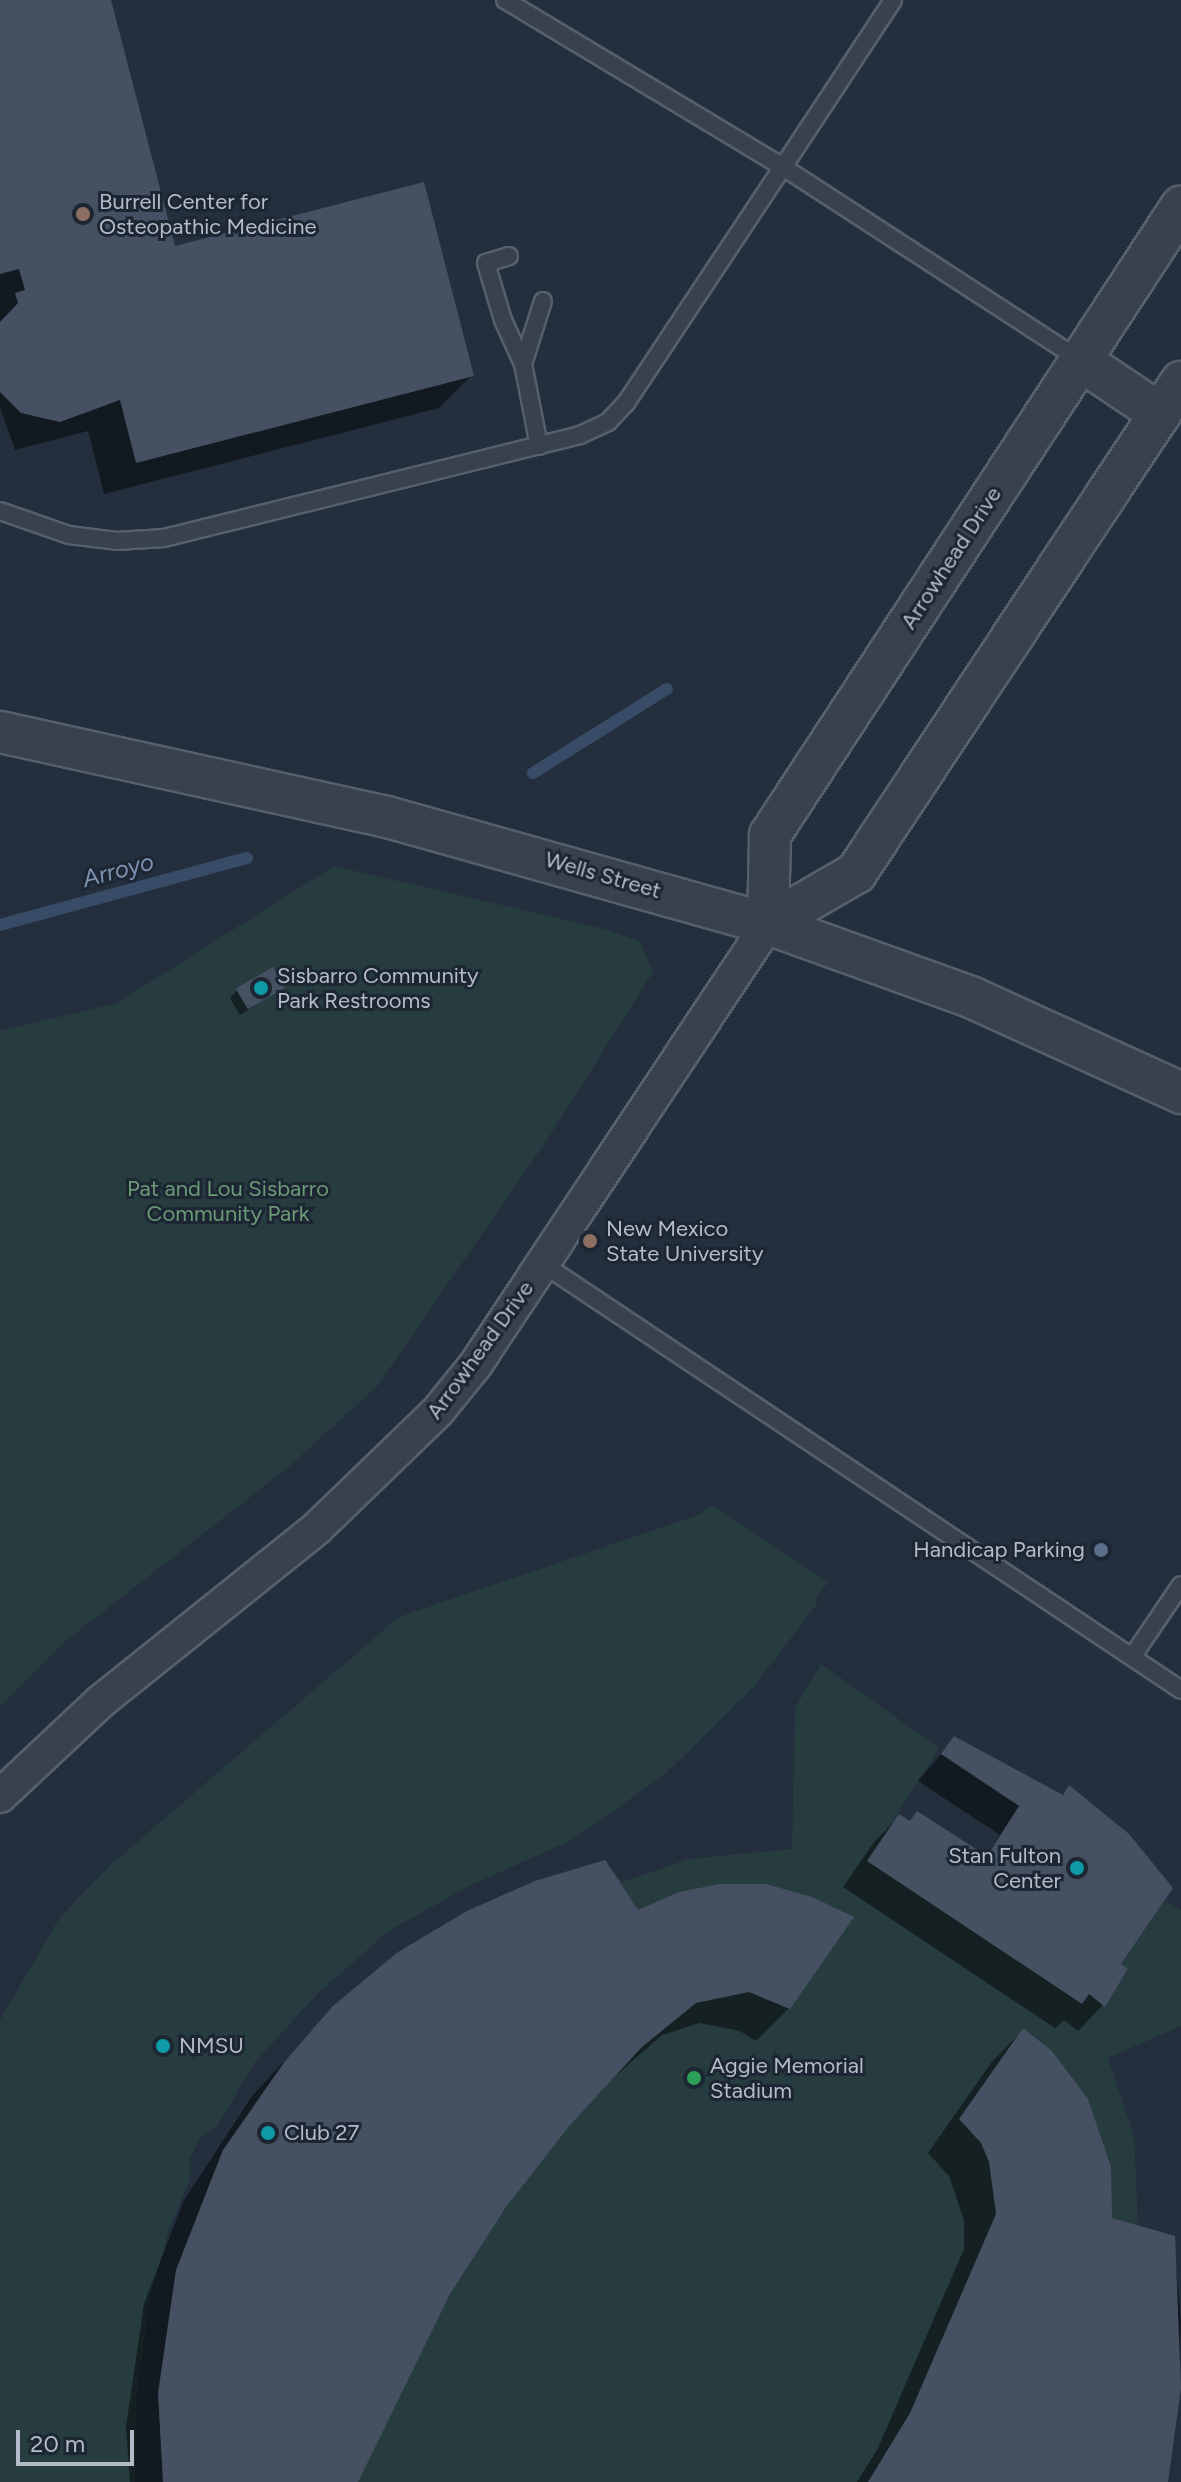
<!DOCTYPE html>
<html>
<head>
<meta charset="utf-8">
<style>
	body { margin:0 }
	#map { position:relative; width:1181px; height:2482px; overflow:hidden; background:#242f3e; font-family:Figtree,sans-serif }
	div>[style] { position:absolute }
	[style*='--x'] { left:calc(var(--x)*1px); top:calc(var(--y)*1px); width:calc(var(--w)*1px); rotate:calc(var(--a)*1deg) }
	.green>* { inset:0; background:#263c3f }
	.shadow>* { inset:0; background:#0007 }
	.stream>* { height:12px; margin:-6px; padding:0 6px; transform-origin:6px; border-radius:6px; background:#394c67 }
	.building>* { inset:0; background:#455162; transform-origin:0 0 }
	.roads { filter:drop-shadow(2px 0 #565f6c) drop-shadow(-2px 0 #565f6c) drop-shadow(0 2px #565f6c) drop-shadow(0 -2px #565f6c) }
	.service>* { height:16px; margin:-8px; padding:0 8px; transform-origin:8px; border-radius:8px; background:#38414e }
	.minor>* { height:32px; margin:-16px; padding:0 16px; transform-origin:16px; border-radius:16px; background:#38414e }
	.tertiary>* { height:40px; margin:-20px; padding:0 20px; transform-origin:20px; border-radius:20px; background:#38414e }
	.dots>* { width:22px; height:22px; translate:-50% -50%; box-sizing:border-box; border:4px solid #1d2633; border-radius:50% }
	span { translate:-50% -50%; white-space:nowrap; text-align:center; line-height:1.15; -webkit-text-stroke:6px #1d2633; paint-order:stroke }
	.poi-label { font-size:22px; color:#b4bcc9 }
	.left { translate:0 -50%; text-align:left }
	.right { translate:-100% -50%; text-align:right }
	.street-label { font-size:22px; color:#b4bcc9 }
	.park-label { font-size:22px; color:#6b9a76 }
	.water-label { font-size:24px; color:#7c92b1; font-style:italic }
	.scale { position:absolute; left:16px; top:2430px; width:118px; height:36px; box-sizing:border-box; border:4px solid #b4bcc9; border-top:0; padding-left:10px; font-size:24px; line-height:28px; white-space:nowrap; color:#b4bcc9; -webkit-text-stroke:6px #1d2633; paint-order:stroke }
</style>
</head>
<body>
<div id="map">
	<div class="green">
		<i style="clip-path:polygon(334px 866px,609px 930px,640px 942px,653px 972px,549px 1137px,378px 1385px,290px 1466px,63px 1643px,0 1706px,0 1031px,117px 1003px)"></i>
		<i style="clip-path:polygon(711px 1505px,828px 1582px,815px 1600px,818px 1603px,750px 1691px,664px 1775px,572px 1840px,469px 1886px,390px 1930px,318px 1993px,255px 2062px,217px 2126px,202px 2135px,190px 2158px,190px 2180px,170px 2226px,149px 2302px,136px 2404px,135px 2482px,0 2482px,0 2020px,60px 1917px,115px 1861px,399px 1617px,701px 1514px)"></i>
		<i style="clip-path:polygon(821px 1664px,939px 1748px,868px 1861px,1082px 2004px,1089px 1994px,1105px 2006px,1128px 1970px,1121px 1964px,1165px 1900px,1181px 1910px,1181px 2026px,1108px 2058px,1134px 2136px,1138px 2225px,1175px 2236px,1181px 2388px,1168px 2482px,163px 2482px,158px 2393px,176px 2270px,215px 2167px,285px 2061px,333px 2006px,467px 1911px,535px 1881px,605px 1860px,622px 1882px,689px 1859px,792px 1849px,795px 1708px)"></i>
	</div>
	<div class="shadow">
		<i style="clip-path:polygon(0 0,109px 0,174px 248px,472px 375px,439px 408px,104px 494px,88px 431px,15px 450px,0 407px)"></i>
		<i style="clip-path:polygon(282px 988px,240px 1015px,230px 998px,238px 990px)"></i>
		<i style="clip-path:polygon(955px 1738px,1061px 1796px,1070px 1788px,1118px 1964px,1103px 2005px,1078px 2031px,1064px 2020px,1055px 2028px,843px 1887px,874px 1842px,899px 1817px,908px 1823px,917px 1814px,985px 1858px,1000px 1835px,918px 1781px)"></i>
		<i style="clip-path:polygon(637px 1912px,789px 2008px,756px 2041px,740px 2031px,699px 2023px,662px 2035px,597px 2092px,535px 2164px,448px 2293px,356px 2482px,130px 2482px,126px 2427px,144px 2304px,183px 2202px,252px 2096px,334px 2008px)"></i>
		<i style="clip-path:polygon(1023px 2030px,1110px 2219px,1173px 2238px,1181px 2319px,1179px 2388px,1166px 2482px,857px 2482px,878px 2448px,964px 2249px,964px 2220px,949px 2176px,928px 2153px,991px 2063px)"></i>
	</div>
	<div class="stream">
		<i style="--x:533;--y:773;--w:158;--a:-32.1"></i>
		<i style="--x:0;--y:925;--w:256;--a:-15.2"></i>
	</div>
	<div class="building">
		<i style="clip-path:polygon(0 0,111px 0,175px 246px,424px 182px,474px 376px,136px 463px,120px 400px,60px 422px,21px 413px,0 392px,0 322px,18px 303px,15px 293px,25px 290px,19px 269px,0 274px)"></i>
		<i style="left:273px;top:967px;width:24px;height:43px;rotate:60deg"></i>
		<i style="clip-path:polygon(954px 1736px,1063px 1795px,1069px 1785px,1129px 1834px,1173px 1888px,1121px 1964px,1128px 1969px,1105px 2007px,1089px 1994px,1082px 2004px,867px 1861px,899px 1814px,910px 1821px,917px 1811px,987px 1856px,1019px 1806px,941px 1754px)"></i>
		<i style="clip-path:polygon(605px 1860px,638px 1910px,679px 1892px,720px 1884px,766px 1884px,812px 1897px,854px 1917px,790px 2009px,749px 1992px,696px 2003px,642px 2047px,570px 2125px,506px 2207px,450px 2294px,358px 2482px,163px 2482px,158px 2393px,176px 2270px,223px 2150px,285px 2061px,333px 2006px,398px 1952px,467px 1911px,535px 1881px)"></i>
		<i style="clip-path:polygon(1023px 2028px,1052px 2051px,1088px 2099px,1111px 2167px,1112px 2218px,1175px 2236px,1181px 2388px,1168px 2482px,868px 2482px,910px 2413px,996px 2214px,989px 2162px,981px 2143px,959px 2119px)"></i>
	</div>
	<div class="roads">
		<div class="service">
			<i style="--x:505;--y:0;--w:324;--a:31"></i>
			<i style="--x:783;--y:167;--w:200;--a:-56.6"></i>
			<i style="--x:509;--y:256;--w:24;--a:163"></i>
			<i style="--x:486;--y:263;--w:59;--a:73.4"></i>
			<i style="--x:503;--y:320;--w:48;--a:65.6"></i>
			<i style="--x:539;--y:446;--w:84;--a:-101"></i>
			<i style="--x:523;--y:364;--w:66;--a:-72.4"></i>
			<i style="--x:0;--y:511;--w:73;--a:19.2"></i>
			<i style="--x:69;--y:535;--w:48;--a:7.1"></i>
			<i style="--x:117;--y:541;--w:47;--a:-3.7"></i>
			<i style="--x:164;--y:538;--w:429;--a:-13.9"></i>
			<i style="--x:580;--y:435;--w:31;--a:-25"></i>
			<i style="--x:608;--y:422;--w:26;--a:-47"></i>
			<i style="--x:626;--y:403;--w:283;--a:-56.4"></i>
			<i style="--x:783;--y:167;--w:354;--a:33"></i>
			<i style="--x:543;--y:1264;--w:767;--a:33.73"></i>
			<i style="--x:1132;--y:1657;--w:87;--a:-55.8"></i>
		</div>
		<div class="minor">
			<i style="--x:0;--y:1796;--w:137;--a:-43.2"></i>
			<i style="--x:100;--y:1702;--w:278;--a:-38.7"></i>
			<i style="--x:317;--y:1528;--w:168;--a:-44"></i>
			<i style="--x:438;--y:1411;--w:60;--a:-51"></i>
			<i style="--x:476;--y:1364;--w:528;--a:-56.43"></i>
		</div>
		<div class="tertiary">
			<i style="--x:1080;--y:360;--w:97;--a:34"></i>
			<i style="--x:0;--y:732;--w:396;--a:12.4"></i>
			<i style="--x:387;--y:817;--w:396;--a:15.7"></i>
			<i style="--x:768;--y:924;--w:218;--a:19.8"></i>
			<i style="--x:973;--y:998;--w:229;--a:24.5"></i>
			<i style="--x:768;--y:924;--w:89;--a:-88.7"></i>
			<i style="--x:770;--y:835;--w:751;--a:-56.8"></i>
			<i style="--x:768;--y:924;--w:102;--a:-30.1"></i>
			<i style="--x:856;--y:873;--w:589;--a:-56.5"></i>
		</div>
	</div>
	<div class="dots">
		<i style="left:83px;top:214px;background:#8d6e63"></i>
		<i style="left:261px;top:988px;background:#0f9aa8"></i>
		<i style="left:590px;top:1241px;background:#8d6e63"></i>
		<i style="left:1101px;top:1550px;background:#5c6f8a"></i>
		<i style="left:1077px;top:1868px;background:#0f9aa8"></i>
		<i style="left:163px;top:2046px;background:#0f9aa8"></i>
		<i style="left:694px;top:2078px;background:#2e9e5b"></i>
		<i style="left:268px;top:2133px;background:#0f9aa8"></i>
	</div>
	<div class="poi-label">
		<span class="left" style="left:99px;top:214px">Burrell Center for<br>Osteopathic Medicine</span>
		<span class="left" style="left:277px;top:988px">Sisbarro Community<br>Park Restrooms</span>
		<span class="left" style="left:606px;top:1241px">New Mexico<br>State University</span>
		<span class="right" style="left:1085px;top:1550px">Handicap Parking</span>
		<span class="right" style="left:1061px;top:1868px">Stan Fulton<br>Center</span>
		<span class="left" style="left:179px;top:2046px">NMSU</span>
		<span class="left" style="left:710px;top:2078px">Aggie Memorial<br>Stadium</span>
		<span class="left" style="left:284px;top:2133px">Club 27</span>
	</div>
	<div class="street-label">
		<span style="left:951px;top:558px;rotate:-57deg">Arrowhead Drive</span>
		<span style="left:603px;top:875px;rotate:16deg">Wells Street</span>
		<span style="left:480px;top:1350px;rotate:-54deg">Arrowhead Drive</span>
	</div>
	<div class="park-label">
		<span style="left:228px;top:1201px">Pat and Lou Sisbarro<br>Community Park</span>
	</div>
	<div class="water-label">
		<span style="left:118px;top:870px;rotate:-15deg">Arroyo</span>
	</div>
	<div class="scale">20 m</div>
</div>
</body>
</html>
